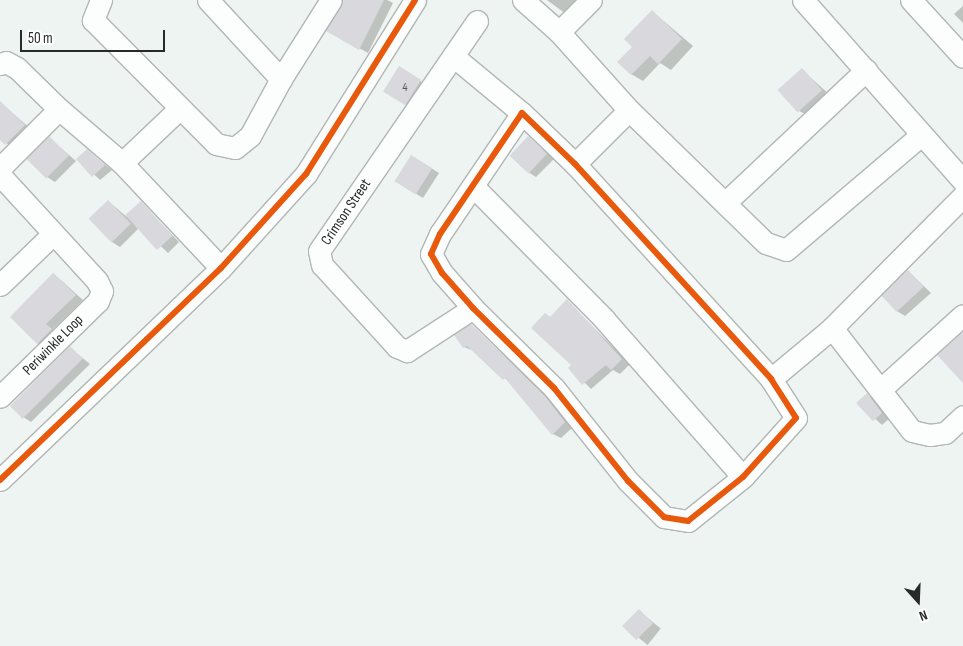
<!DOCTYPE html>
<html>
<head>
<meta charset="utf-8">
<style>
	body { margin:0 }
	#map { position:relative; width:963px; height:646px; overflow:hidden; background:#eef4f1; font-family:"Sofia Sans Condensed",sans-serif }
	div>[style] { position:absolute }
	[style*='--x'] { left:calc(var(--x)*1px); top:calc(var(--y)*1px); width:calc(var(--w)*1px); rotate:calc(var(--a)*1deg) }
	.shadow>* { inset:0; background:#0003; transform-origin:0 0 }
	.building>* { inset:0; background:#d8d8dd; transform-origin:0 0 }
	.roads { filter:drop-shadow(1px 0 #b2b6b4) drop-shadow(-1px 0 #b2b6b4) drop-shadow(0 1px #b2b6b4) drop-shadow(0 -1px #b2b6b4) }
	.minor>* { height:21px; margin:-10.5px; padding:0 10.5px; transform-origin:10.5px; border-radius:10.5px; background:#fcfdfd }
	.cycleway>* { height:6px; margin:-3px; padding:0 3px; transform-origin:3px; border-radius:3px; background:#e8590c }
	span { translate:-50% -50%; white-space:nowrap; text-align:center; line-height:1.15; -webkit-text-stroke:4.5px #fff; paint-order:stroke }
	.number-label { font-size:12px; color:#525655 }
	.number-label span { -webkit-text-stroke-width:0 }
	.street-label { font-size:15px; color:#262a28 }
	.north { position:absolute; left:893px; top:576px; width:50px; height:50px; -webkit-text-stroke:4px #fff; paint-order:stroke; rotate:160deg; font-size:14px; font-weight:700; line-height:20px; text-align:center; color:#262a28 }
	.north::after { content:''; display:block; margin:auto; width:18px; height:22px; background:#262a28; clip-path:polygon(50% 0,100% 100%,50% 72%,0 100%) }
	.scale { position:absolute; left:20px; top:30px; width:145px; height:22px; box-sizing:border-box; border:2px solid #262a28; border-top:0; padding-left:6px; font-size:15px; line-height:18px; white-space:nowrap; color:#262a28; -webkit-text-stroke:4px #fff; paint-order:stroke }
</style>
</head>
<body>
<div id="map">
	<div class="shadow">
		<i style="clip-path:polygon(344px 0,387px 0,393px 3px,368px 53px,328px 31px)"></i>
		<i style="clip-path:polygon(547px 0,579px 0,566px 14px)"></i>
		<i style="clip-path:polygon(963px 6px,963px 23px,954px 14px)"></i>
		<i style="clip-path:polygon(653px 12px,693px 46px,671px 70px,660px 63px,643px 81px,631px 74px,634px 47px)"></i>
		<i style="clip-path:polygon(802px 70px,830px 95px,807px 115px,799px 111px)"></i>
		<i style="clip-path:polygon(407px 72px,428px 86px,413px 109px,384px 91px)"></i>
		<i style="clip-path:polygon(0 102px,32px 130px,14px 149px,0 138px)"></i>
		<i style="clip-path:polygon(49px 138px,76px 161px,87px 151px,112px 170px,100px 180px,78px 159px,55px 182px,47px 177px)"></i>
		<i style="clip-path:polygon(528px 138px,554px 159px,536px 177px,528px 172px)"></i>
		<i style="clip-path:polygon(420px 161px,439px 173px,423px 198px,395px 181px)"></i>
		<i style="clip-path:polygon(108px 201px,127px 217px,141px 203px,179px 242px,168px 253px,132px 219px,138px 229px,120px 247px,112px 242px)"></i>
		<i style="clip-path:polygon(908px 271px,931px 293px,905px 316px,897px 311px)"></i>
		<i style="clip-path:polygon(54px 274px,83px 300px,53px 329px,59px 334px,45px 347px,37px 343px)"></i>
		<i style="clip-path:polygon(567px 301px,630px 364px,620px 374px,613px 370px,591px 389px,570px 368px,572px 366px,546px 314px,551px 318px)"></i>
		<i style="clip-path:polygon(471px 325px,553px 402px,573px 427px,561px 438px,553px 434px,517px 389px,474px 351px,464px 347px,456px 336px)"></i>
		<i style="clip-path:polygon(70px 348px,90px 364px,31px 422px,23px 417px)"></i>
		<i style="clip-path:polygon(867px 395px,875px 400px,890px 418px,882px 425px,858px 403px)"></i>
		<i style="left:639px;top:611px;width:28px;height:21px;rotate:39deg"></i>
	</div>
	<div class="building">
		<i style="clip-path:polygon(343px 0,384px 0,359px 50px,326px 31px)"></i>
		<i style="clip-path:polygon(652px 10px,682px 39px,658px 64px,650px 56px,631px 75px,617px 62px,632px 47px,624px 39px)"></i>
		<i style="left:399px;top:66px;width:26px;height:30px;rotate:32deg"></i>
		<i style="left:802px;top:68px;width:30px;height:33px;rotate:48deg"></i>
		<i style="clip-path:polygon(0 101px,25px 125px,5px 145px,0 140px)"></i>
		<i style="left:49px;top:136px;width:28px;height:32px;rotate:45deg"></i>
		<i style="left:528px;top:136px;width:26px;height:27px;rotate:43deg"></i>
		<i style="clip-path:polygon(87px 149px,105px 165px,92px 177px,76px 159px)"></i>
		<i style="left:411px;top:155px;width:25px;height:31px;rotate:32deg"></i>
		<i style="left:108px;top:200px;width:33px;height:27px;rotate:46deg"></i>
		<i style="left:141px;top:201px;width:47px;height:21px;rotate:48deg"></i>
		<i style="left:908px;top:270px;width:23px;height:37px;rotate:47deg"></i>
		<i style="clip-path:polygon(53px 273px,76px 295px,46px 324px,52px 329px,37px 344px,10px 317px)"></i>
		<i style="clip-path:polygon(567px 299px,622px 359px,611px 370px,606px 365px,582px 385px,568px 368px,571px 365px,531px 328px,545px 313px,550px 317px)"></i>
		<i style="clip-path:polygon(471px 324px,545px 396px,565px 422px,552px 435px,505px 378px,503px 380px,467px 346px,463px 348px,454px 335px)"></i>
		<i style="clip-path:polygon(963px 332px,963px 383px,937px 355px)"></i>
		<i style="left:70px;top:346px;width:18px;height:85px;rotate:45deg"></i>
		<i style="clip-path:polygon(867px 393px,882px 413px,873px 421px,856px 403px)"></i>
		<i style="left:639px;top:609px;width:20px;height:24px;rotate:45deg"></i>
	</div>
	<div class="roads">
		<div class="minor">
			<i style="--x:101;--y:0;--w:22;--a:112"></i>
			<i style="--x:93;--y:20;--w:175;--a:45.2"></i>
			<i style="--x:216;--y:144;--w:19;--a:12"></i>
			<i style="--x:235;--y:148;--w:19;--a:-39"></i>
			<i style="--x:250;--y:136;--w:65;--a:-61.5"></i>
			<i style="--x:281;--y:79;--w:93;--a:-57.7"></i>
			<i style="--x:208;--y:0;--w:108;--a:47.3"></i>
			<i style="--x:523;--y:0;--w:48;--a:41.6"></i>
			<i style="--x:559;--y:32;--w:105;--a:48.1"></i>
			<i style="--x:629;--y:110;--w:191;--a:44.2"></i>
			<i style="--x:766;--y:243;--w:21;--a:19"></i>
			<i style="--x:786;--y:250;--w:177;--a:-40.4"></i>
			<i style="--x:803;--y:0;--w:242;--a:48.5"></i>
			<i style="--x:911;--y:0;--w:77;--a:47.6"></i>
			<i style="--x:559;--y:32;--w:45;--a:-45"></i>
			<i style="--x:453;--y:56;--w:89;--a:39.6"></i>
			<i style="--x:0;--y:64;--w:6;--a:-18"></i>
			<i style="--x:6;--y:62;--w:13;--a:29"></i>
			<i style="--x:17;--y:68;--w:59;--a:44.3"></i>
			<i style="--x:59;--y:109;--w:83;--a:40.6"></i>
			<i style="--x:122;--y:163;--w:144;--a:46.7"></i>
			<i style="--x:522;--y:113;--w:74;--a:43.9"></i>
			<i style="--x:575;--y:164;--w:291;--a:47.6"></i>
			<i style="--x:771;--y:379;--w:46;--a:57.3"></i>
			<i style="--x:796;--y:418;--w:79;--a:131.9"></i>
			<i style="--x:743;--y:477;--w:70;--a:141.3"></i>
			<i style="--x:688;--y:521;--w:24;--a:-171"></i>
			<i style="--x:664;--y:517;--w:51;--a:-135"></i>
			<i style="--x:628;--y:481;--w:119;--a:-128.5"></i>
			<i style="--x:554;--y:388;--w:114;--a:-135.4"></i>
			<i style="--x:473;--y:308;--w:47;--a:-131.5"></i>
			<i style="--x:442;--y:273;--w:22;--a:-120"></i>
			<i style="--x:431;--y:254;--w:22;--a:-66"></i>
			<i style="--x:440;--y:234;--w:146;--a:-55.9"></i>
			<i style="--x:122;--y:163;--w:79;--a:-43.5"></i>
			<i style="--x:575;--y:164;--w:76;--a:-45"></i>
			<i style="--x:0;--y:168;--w:83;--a:-45"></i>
			<i style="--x:0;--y:175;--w:144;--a:47.5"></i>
			<i style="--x:97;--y:281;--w:11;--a:63"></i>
			<i style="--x:102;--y:291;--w:11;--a:112"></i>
			<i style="--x:98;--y:301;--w:137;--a:135.6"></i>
			<i style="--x:474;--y:187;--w:185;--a:45.4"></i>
			<i style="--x:604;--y:319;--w:210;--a:48.7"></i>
			<i style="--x:725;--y:203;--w:194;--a:-43.3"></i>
			<i style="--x:0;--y:285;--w:74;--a:-43.9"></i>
			<i style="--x:473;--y:308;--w:79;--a:146.9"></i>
			<i style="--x:407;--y:351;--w:11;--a:-158"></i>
			<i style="--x:397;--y:347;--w:111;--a:-132.4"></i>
			<i style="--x:322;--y:265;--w:14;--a:-102"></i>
			<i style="--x:319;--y:251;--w:279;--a:-55.5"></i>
			<i style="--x:832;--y:328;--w:130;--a:52.2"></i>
			<i style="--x:912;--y:431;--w:18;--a:13"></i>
			<i style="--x:930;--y:435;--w:15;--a:-8"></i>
			<i style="--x:945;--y:433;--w:25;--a:-43"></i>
			<i style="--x:771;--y:379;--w:80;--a:-39.9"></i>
			<i style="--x:832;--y:328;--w:186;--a:-45.2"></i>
			<i style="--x:881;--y:389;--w:110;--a:-42.1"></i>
			<i style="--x:0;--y:480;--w:306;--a:-43.8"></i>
			<i style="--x:221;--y:268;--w:127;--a:-47.9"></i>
			<i style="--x:306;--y:174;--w:205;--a:-57.9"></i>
		</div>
	</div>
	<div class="cycleway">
		<i style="--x:522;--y:113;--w:74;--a:43.9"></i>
		<i style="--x:575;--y:164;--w:291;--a:47.6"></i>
		<i style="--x:771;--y:379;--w:46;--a:57.3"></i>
		<i style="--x:796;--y:418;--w:79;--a:131.9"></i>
		<i style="--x:743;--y:477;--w:70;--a:141.3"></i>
		<i style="--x:688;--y:521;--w:24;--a:-171"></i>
		<i style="--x:664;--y:517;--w:51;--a:-135"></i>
		<i style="--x:628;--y:481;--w:119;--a:-128.5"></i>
		<i style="--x:554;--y:388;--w:114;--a:-135.4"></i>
		<i style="--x:473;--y:308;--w:47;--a:-131.5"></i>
		<i style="--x:442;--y:273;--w:22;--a:-120"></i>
		<i style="--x:431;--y:254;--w:22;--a:-66"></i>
		<i style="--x:440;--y:234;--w:146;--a:-55.9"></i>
		<i style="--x:0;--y:480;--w:306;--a:-43.8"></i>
		<i style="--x:221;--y:268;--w:127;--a:-47.9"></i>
		<i style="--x:306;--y:174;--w:205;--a:-57.9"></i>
	</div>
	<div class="number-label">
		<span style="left:405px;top:88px">4</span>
	</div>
	<div class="street-label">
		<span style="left:346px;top:212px;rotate:-56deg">Crimson Street</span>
		<span style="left:53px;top:345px;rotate:-45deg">Periwinkle Loop</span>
	</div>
	<div class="north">N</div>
	<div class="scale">50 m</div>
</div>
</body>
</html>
